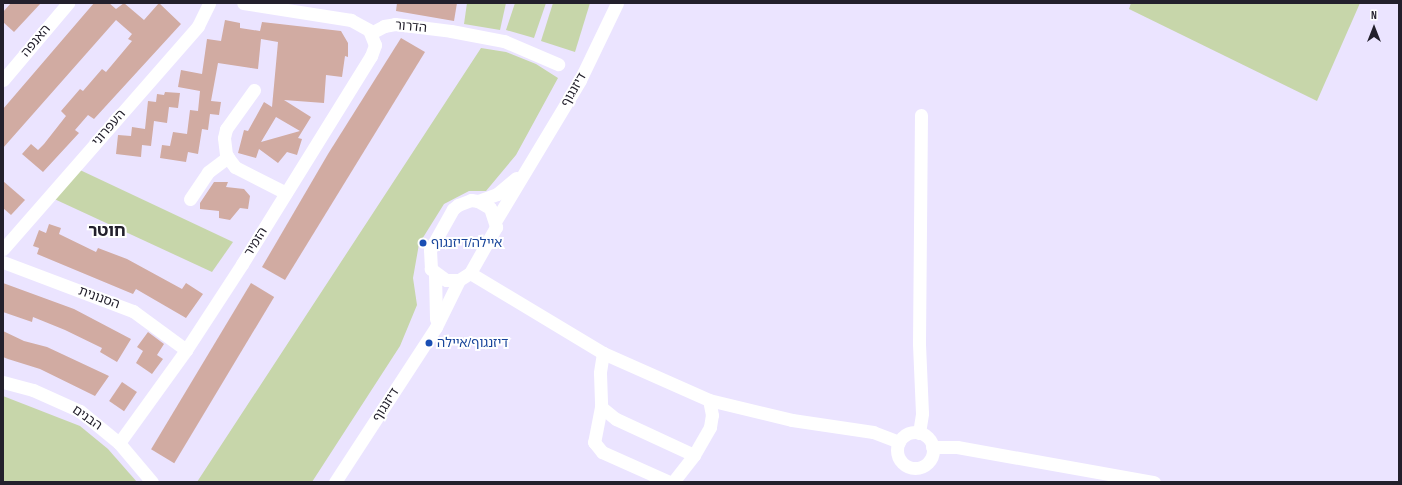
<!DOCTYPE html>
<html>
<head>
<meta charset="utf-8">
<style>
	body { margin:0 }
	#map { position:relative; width:1402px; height:485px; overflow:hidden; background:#ebe4ff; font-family:"Sofia Sans Condensed","Noto Sans Hebrew",sans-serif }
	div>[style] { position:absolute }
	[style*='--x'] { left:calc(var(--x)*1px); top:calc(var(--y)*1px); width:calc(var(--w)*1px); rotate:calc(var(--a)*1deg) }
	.green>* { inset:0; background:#c7d6aa }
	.building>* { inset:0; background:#d1aba2; transform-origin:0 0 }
	.minor>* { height:13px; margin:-6.5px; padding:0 6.5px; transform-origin:6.5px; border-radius:6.5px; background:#fff }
	.minor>.ring { margin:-6.5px; padding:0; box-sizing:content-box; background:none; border:13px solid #fff; border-radius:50% }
	.dots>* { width:11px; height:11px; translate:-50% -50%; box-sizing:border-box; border:2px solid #fff; border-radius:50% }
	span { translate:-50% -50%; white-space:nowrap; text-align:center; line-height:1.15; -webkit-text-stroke:4px #fff; paint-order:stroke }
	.street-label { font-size:13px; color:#23202c }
	.transit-label { font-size:13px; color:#164399 }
	.left { translate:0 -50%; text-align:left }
	.district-label { font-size:17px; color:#23202c; font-weight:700 }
	.frame { position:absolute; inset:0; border:4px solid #23202c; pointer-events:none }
	.north { position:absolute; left:1354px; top:8px; width:40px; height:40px; -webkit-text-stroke:3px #fff; paint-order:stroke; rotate:0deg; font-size:11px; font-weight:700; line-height:16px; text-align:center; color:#23202c }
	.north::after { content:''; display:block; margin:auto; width:14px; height:18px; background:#23202c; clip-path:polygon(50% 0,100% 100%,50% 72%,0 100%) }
</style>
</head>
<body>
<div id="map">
	<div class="green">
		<i style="clip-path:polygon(467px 3px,506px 3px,500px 30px,464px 24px)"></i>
		<i style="clip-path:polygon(515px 3px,546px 3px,534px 38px,506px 30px)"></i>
		<i style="clip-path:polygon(553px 3px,590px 3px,575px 52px,541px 41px)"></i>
		<i style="clip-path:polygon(1131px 3px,1360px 3px,1317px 101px,1129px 9px)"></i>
		<i style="clip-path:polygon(481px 48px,506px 52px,536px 64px,558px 78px,516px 155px,486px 191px,469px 191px,444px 204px,419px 244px,413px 278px,417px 305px,400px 346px,312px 482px,197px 482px)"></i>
		<i style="clip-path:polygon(80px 170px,233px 242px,212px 272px,50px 197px)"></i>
		<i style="clip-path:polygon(3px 396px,80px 426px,108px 449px,137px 482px,3px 482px)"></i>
	</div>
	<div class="building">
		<i style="clip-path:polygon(11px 3px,41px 3px,14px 32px,3px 22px,3px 12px)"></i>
		<i style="clip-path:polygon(94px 3px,109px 3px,116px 9px,124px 3px,144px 20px,159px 3px,181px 24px,94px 119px,88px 115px,75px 130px,79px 133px,43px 172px,22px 154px,31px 144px,38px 150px,44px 144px,66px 116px,61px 111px,80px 89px,83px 91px,102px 69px,106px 72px,132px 41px,128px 39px,132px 34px,116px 20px,3px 148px,3px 109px)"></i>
		<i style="clip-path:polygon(397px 3px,457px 3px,454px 21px,396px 11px)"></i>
		<i style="clip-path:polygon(evenodd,225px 20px,240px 23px,240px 28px,260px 31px,262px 22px,341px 31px,348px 43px,348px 57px,345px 56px,342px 77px,326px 75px,324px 103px,284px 100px,311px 117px,298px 138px,302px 139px,297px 155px,287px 152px,278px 163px,259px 149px,256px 158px,238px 153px,244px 130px,248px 131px,264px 102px,272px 107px,278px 42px,261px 39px,258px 69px,218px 63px,211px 101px,221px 102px,219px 115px,210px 114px,208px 130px,202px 129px,198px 154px,188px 152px,186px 162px,160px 158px,162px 145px,170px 146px,173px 132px,187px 134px,190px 110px,198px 111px,200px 91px,178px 87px,181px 70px,202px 74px,207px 39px,221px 41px,225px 20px,276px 117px,300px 131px,261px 142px,276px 117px)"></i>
		<i style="clip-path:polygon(401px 38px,425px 52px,285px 280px,262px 267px,328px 154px)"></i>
		<i style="clip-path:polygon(165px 92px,180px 93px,178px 108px,169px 107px,167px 123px,154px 121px,151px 146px,142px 145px,141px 157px,116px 154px,118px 135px,131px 136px,132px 127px,145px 129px,148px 101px,156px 102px,157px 94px,164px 95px)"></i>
		<i style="clip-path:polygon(3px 181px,25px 200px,11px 215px,3px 208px)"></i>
		<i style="clip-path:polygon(214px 182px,228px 182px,226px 187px,244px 189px,250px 196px,248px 209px,240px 208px,230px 220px,219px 218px,219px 211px,200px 209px,200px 203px)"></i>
		<i style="clip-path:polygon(49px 224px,61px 228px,59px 234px,96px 252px,98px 248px,127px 259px,182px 289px,186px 283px,203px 294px,186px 318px,136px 289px,133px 294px,37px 254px,39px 248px,33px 246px,39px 230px,46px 233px)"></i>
		<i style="clip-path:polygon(3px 283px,74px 309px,131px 339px,117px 362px,100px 352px,102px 348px,65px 330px,33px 317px,32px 322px,3px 312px)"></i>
		<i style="left:251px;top:283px;width:27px;height:194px;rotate:31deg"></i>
		<i style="clip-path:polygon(3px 331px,24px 341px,47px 347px,109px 376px,95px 396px,40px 369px,8px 359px,3px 357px)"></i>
		<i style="clip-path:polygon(148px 332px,164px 344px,157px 355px,163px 359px,152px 374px,136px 363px,143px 351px,137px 347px)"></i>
		<i style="left:122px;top:382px;width:18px;height:23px;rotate:34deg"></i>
	</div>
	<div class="minor">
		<i style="--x:371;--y:33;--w:15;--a:-28"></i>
		<i style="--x:384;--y:26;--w:11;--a:-10"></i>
		<i style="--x:395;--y:24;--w:56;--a:7.1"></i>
		<i style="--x:451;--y:31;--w:54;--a:10.7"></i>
		<i style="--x:504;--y:41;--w:59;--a:23.1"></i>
		<i style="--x:3;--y:80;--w:101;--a:-49.8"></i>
		<i style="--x:254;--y:90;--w:48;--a:125.7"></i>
		<i style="--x:226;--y:129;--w:9;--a:103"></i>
		<i style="--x:224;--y:138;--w:17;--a:83"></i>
		<i style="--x:226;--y:155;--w:15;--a:53"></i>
		<i style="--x:235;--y:167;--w:57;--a:27"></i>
		<i style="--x:190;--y:199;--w:32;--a:-56"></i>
		<i style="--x:208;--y:172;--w:25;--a:-37"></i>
		<i style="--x:471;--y:200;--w:7;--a:8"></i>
		<i style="--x:478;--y:201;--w:14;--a:30"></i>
		<i style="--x:490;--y:208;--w:20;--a:72"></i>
		<i style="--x:496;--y:227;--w:53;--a:119.5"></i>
		<i style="--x:470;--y:273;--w:13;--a:148"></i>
		<i style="--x:459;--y:280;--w:13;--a:180"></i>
		<i style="--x:446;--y:280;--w:19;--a:-144"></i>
		<i style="--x:431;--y:269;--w:19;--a:-93"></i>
		<i style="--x:430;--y:250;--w:47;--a:-60.7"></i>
		<i style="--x:453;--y:209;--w:6;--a:-39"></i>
		<i style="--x:458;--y:205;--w:14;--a:-21"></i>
		<i style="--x:478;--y:201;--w:20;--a:-20"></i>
		<i style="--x:497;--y:194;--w:25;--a:-40"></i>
		<i style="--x:496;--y:220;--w:163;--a:-59"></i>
		<i style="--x:580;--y:80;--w:85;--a:-64.3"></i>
		<i style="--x:3;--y:249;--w:296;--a:-48.8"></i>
		<i style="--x:198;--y:26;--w:25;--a:-64"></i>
		<i style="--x:3;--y:262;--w:139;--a:20.7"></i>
		<i style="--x:133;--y:311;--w:66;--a:36.3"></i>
		<i style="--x:470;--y:273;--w:155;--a:31"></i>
		<i style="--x:603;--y:353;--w:116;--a:23.9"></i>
		<i style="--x:709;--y:400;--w:85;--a:13.5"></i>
		<i style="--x:792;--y:420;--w:82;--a:8.4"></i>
		<i style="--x:873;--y:432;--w:28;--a:21"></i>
		<i style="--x:435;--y:274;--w:45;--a:88.7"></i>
		<i style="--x:603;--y:353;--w:20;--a:99"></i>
		<i style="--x:600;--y:373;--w:34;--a:88"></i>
		<i style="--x:601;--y:407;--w:36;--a:101"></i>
		<i style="--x:594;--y:442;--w:13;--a:51"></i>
		<i style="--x:602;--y:452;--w:73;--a:24.1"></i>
		<i style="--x:3;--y:382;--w:31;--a:15"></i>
		<i style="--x:33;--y:390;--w:51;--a:24.1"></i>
		<i style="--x:80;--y:411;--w:50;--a:39.4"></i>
		<i style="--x:119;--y:443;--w:51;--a:49.8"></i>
		<i style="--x:601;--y:407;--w:19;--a:39"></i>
		<i style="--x:616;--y:419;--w:86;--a:24.8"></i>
		<i style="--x:694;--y:455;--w:32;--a:-60"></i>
		<i style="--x:710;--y:427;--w:12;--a:-81"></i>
		<i style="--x:712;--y:415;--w:15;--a:-101"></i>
		<i class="ring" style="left:897px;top:432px;width:23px;height:23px"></i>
		<i style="--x:919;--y:433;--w:20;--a:-81"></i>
		<i style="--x:922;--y:413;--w:70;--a:-92.5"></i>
		<i style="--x:919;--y:343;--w:228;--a:-89.5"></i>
		<i style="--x:119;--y:443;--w:115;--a:-54.2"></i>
		<i style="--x:186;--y:350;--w:103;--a:-56.9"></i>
		<i style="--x:242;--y:264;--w:245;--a:-58.2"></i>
		<i style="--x:371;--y:56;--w:12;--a:-70"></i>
		<i style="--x:375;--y:45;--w:16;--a:-112"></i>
		<i style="--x:369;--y:30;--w:21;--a:-151"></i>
		<i style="--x:351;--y:20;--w:109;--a:-171.1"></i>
		<i style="--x:932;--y:447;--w:25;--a:0"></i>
		<i style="--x:957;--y:447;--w:200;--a:10.1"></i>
		<i style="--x:335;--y:482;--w:185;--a:-56.9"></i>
		<i style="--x:436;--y:327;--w:52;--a:-63.9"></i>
		<i style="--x:673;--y:482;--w:34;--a:-52"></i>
	</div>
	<div class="dots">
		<i style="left:423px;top:243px;background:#1a4fb4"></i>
		<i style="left:429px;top:343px;background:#1a4fb4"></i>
	</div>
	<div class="street-label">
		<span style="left:411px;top:27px;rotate:5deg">הדרור</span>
		<span style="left:36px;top:41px;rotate:-50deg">האנפה</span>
		<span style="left:574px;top:90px;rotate:-60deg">דיזנגוף</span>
		<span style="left:109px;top:128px;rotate:-49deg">העפרוני</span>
		<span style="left:256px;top:242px;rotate:-58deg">הזמיר</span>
		<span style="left:99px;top:298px;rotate:20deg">הסנונית</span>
		<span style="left:386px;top:405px;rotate:-57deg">דיזנגוף</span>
		<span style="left:87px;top:418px;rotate:35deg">הבנים</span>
	</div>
	<div class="transit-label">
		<span class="left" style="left:431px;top:243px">איילה/דיזנגוף</span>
		<span class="left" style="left:437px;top:343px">דיזנגוף/איילה</span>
	</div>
	<div class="district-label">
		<span style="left:107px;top:232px">חוטר</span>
	</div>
	<div class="frame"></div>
	<div class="north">N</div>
</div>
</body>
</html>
